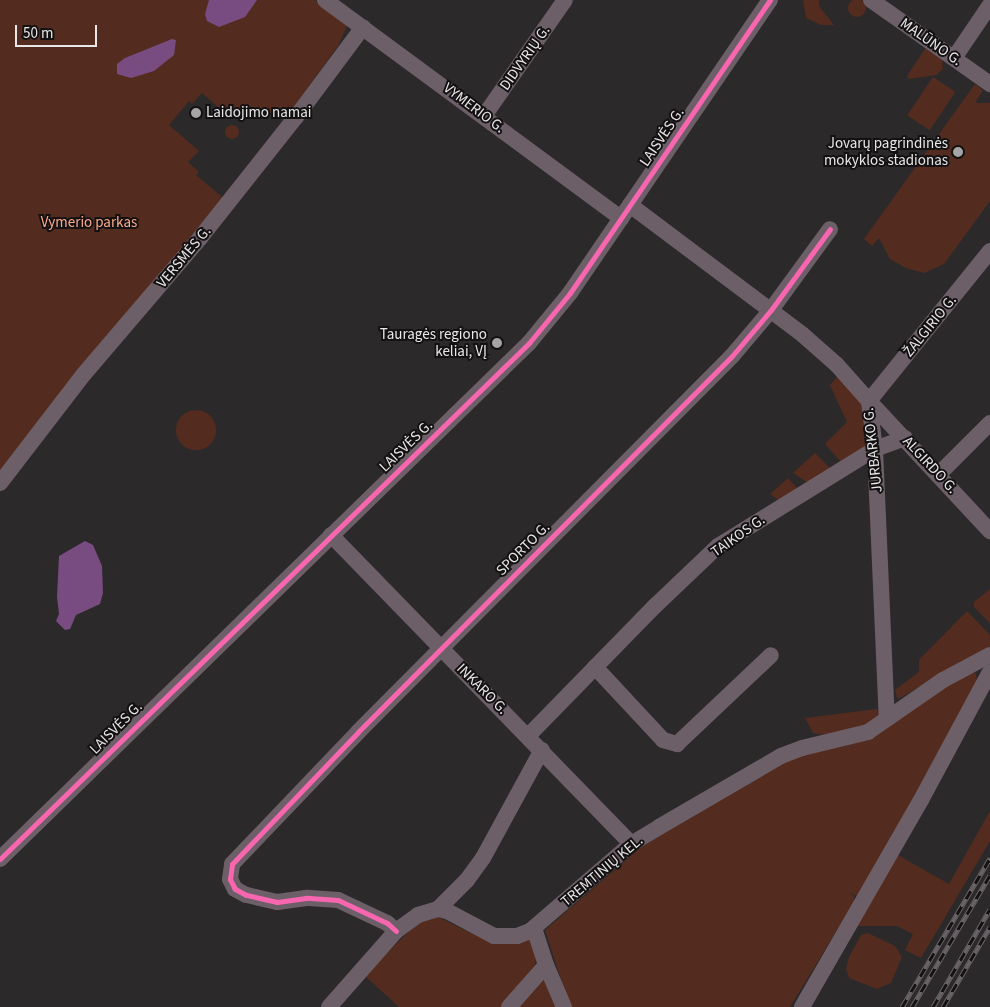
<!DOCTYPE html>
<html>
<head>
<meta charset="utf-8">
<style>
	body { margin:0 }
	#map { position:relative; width:990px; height:1007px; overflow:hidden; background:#2c292a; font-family:"Source Sans 3",sans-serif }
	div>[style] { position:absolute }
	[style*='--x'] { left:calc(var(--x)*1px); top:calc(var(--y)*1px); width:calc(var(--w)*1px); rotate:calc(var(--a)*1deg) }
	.green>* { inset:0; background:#542c1f; transform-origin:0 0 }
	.round { border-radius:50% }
	.water>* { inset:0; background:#784c81 }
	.minor>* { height:16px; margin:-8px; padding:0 8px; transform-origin:8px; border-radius:8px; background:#6d5f68 }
	.rail>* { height:5px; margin-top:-2.5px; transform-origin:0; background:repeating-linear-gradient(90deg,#131112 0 9px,#696266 0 18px); box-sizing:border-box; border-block:1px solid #696266 }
	.cycleway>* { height:5px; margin:-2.5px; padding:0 2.5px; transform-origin:2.5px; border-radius:2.5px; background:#f766af }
	.dots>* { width:14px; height:14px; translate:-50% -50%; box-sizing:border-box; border:2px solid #131112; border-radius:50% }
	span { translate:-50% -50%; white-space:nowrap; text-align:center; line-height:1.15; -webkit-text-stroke:4px #131112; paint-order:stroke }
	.street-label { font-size:15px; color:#e9e6e7 }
	.poi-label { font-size:15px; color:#e9e6e7 }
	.left { translate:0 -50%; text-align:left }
	.right { translate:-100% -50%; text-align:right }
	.park-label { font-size:15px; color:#fda98b }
	.scale { position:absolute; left:15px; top:25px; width:82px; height:22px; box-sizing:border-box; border:2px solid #e9e6e7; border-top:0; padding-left:6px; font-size:15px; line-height:18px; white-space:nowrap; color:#e9e6e7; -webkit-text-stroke:4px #131112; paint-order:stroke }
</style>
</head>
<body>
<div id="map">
	<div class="green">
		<i class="round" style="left:848px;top:-1px;width:18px;height:18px"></i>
		<i style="clip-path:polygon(0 0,315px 0,347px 26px,338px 46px,288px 115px,218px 107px,202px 93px,192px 104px,189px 101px,169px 125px,199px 151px,188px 162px,199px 172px,196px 175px,223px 198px,0 470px)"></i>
		<i style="clip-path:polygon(803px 0,819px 0,819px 6px,834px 25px,821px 25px,806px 18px)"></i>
		<i style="clip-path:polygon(927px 46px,942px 60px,943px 69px,936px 75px,909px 79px,907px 76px)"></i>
		<i style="left:933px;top:77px;width:27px;height:46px;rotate:34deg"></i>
		<i style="clip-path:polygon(975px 84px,983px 90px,975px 103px,990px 103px,990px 201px,944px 264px,924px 273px,906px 268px,890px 259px,879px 238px,872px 246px,864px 239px)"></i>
		<i class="round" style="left:225px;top:125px;width:14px;height:14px"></i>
		<i style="clip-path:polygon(839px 375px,864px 406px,868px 446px,842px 463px,825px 444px,847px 422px,830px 385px)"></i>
		<i class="round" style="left:176px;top:410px;width:40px;height:40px"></i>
		<i style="clip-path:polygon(815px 453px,830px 468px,808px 483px,793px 473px)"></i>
		<i style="clip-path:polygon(788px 478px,798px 489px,780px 501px,770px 494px)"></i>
		<i style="clip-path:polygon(990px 589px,990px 623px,974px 607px,974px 602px)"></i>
		<i style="clip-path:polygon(967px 611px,990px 635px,990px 646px,898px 699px,895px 690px,919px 672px,919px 660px)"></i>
		<i style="clip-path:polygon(969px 673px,976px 673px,977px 682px,859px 897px,849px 892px,854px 896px,854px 902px,790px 1007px,570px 1007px,545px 930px,640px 848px,756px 775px,916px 705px)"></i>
		<i style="clip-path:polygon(877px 709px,881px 716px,866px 725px,827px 735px,813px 733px,805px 718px)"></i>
		<i style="clip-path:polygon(990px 811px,990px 841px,921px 958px,905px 950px,913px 934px,897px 926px,855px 926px,896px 854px,949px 884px)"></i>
		<i style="clip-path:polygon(438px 917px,493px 944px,515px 943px,532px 938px,537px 947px,535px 965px,501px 1007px,399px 1007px,364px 975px,417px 924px)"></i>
		<i style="clip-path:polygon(868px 933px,895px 946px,902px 957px,891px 983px,877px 989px,849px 978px,846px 969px,849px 957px,861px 935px)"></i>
		<i style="clip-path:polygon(542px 980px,545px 980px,557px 1007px,515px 1007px)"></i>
	</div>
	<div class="water">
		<i style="clip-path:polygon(209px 0,257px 0,245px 17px,219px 27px,207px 21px,205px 14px)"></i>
		<i style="clip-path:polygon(172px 39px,176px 40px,174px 55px,154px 71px,131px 78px,117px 74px,117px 64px,125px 58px)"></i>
		<i style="clip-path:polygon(85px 541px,93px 545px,102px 566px,103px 593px,100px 604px,76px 615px,70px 629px,65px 630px,56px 621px,59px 614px,57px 597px,59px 556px)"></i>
	</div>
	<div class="minor">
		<i style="--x:325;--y:0;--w:368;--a:36.4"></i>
		<i style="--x:871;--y:0;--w:146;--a:35.2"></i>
		<i style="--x:954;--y:58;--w:64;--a:-55.8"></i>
		<i style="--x:484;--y:116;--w:141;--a:-55.1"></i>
		<i style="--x:630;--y:205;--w:216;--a:36.9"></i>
		<i style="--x:803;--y:335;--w:45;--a:41.4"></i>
		<i style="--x:837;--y:365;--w:48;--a:48.4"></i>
		<i style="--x:869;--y:401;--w:48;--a:82.9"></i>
		<i style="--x:875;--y:449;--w:270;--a:87.5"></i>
		<i style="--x:990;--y:251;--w:193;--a:128.9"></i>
		<i style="--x:869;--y:401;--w:178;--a:47.1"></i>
		<i style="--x:939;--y:474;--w:72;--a:-45"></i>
		<i style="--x:0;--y:483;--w:138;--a:-52.4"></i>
		<i style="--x:84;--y:374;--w:179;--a:-49.5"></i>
		<i style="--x:200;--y:238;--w:154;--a:-51.6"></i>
		<i style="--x:296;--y:117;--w:112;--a:-53.3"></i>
		<i style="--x:331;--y:535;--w:431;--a:45.8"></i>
		<i style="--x:595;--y:667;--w:100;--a:47"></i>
		<i style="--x:663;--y:740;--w:15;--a:16"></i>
		<i style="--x:677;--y:744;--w:129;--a:-43.4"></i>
		<i style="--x:528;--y:736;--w:182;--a:-45.7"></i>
		<i style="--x:655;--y:606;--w:87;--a:-43.6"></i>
		<i style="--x:718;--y:546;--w:185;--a:-31.7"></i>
		<i style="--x:875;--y:449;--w:32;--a:-20"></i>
		<i style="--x:0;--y:859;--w:739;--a:-44.29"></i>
		<i style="--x:529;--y:343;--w:65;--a:-50.6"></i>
		<i style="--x:570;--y:293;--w:355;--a:-55.7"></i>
		<i style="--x:438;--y:909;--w:41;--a:-45"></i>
		<i style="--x:467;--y:880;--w:27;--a:-54"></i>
		<i style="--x:483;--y:858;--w:123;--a:-61.4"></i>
		<i style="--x:396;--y:931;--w:12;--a:-138"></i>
		<i style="--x:387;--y:923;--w:54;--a:-154.9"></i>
		<i style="--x:338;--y:900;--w:32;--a:-176"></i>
		<i style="--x:306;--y:898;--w:29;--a:172"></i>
		<i style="--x:277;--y:902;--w:32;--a:-167"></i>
		<i style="--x:246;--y:895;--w:13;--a:-151"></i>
		<i style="--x:235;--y:889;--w:11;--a:-117"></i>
		<i style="--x:230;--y:879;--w:15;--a:-82"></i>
		<i style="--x:232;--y:864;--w:182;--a:-46.3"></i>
		<i style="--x:358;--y:732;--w:530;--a:-45.15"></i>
		<i style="--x:732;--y:356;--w:60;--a:-49.7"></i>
		<i style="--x:771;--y:310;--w:100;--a:-53.9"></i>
		<i style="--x:546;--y:965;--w:46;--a:66.8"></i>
		<i style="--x:329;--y:1007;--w:101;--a:-48.6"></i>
		<i style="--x:396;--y:931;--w:27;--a:-36"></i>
		<i style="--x:418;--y:915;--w:21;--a:-17"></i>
		<i style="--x:438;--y:909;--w:9;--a:13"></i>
		<i style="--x:447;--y:911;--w:53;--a:28"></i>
		<i style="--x:494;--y:936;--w:23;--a:0"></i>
		<i style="--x:517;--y:936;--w:14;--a:-21"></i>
		<i style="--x:530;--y:931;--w:133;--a:-40.7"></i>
		<i style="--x:631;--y:844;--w:33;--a:-31"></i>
		<i style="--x:659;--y:827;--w:141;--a:-30.2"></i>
		<i style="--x:781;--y:756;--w:22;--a:-21"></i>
		<i style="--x:802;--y:748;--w:68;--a:-13.6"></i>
		<i style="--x:868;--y:732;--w:91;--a:-34.7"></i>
		<i style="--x:943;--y:680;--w:53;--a:-28"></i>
		<i style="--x:509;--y:1007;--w:56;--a:-48.6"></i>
		<i style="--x:546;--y:965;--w:39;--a:-108"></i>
		<i style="--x:802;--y:1007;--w:239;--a:-60.1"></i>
		<i style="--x:921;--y:800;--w:145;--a:-61.7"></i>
	</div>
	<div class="rail">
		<i style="--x:902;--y:1007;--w:173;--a:-59.4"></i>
		<i style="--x:912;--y:1007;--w:153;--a:-59.4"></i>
		<i style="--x:933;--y:1007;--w:113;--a:-59.8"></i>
		<i style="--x:943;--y:1007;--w:93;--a:-59.6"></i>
	</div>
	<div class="cycleway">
		<i style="--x:0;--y:859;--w:739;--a:-44.29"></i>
		<i style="--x:529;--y:343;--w:65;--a:-50.6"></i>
		<i style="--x:570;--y:293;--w:355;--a:-55.7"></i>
		<i style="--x:396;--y:931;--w:12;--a:-138"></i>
		<i style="--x:387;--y:923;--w:54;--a:-154.9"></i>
		<i style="--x:338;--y:900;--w:32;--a:-176"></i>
		<i style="--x:306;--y:898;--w:29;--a:172"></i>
		<i style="--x:277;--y:902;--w:32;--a:-167"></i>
		<i style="--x:246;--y:895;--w:13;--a:-151"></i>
		<i style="--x:235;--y:889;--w:11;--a:-117"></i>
		<i style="--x:230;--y:879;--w:15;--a:-82"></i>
		<i style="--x:232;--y:864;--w:182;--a:-46.3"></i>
		<i style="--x:358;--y:732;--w:530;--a:-45.15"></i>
		<i style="--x:732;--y:356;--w:60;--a:-49.7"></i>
		<i style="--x:771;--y:310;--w:100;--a:-53.9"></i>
	</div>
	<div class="dots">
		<i style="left:196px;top:113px;background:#a7a4a5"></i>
		<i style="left:958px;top:152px;background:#a7a4a5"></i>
		<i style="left:497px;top:343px;background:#a7a4a5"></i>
	</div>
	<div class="street-label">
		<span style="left:931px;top:42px;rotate:35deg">MALŪNO G.</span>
		<span style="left:525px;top:58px;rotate:-55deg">DIDVYRIŲ G.</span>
		<span style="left:474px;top:108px;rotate:37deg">VYMERIO G.</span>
		<span style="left:662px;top:137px;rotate:-56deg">LAISVĖS G.</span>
		<span style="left:184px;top:257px;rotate:-50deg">VERSMĖS G.</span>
		<span style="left:930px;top:326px;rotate:-51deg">ŽALGIRIO G.</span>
		<span style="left:406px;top:446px;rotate:-44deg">LAISVĖS G.</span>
		<span style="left:873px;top:450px;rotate:-96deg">JURBARKO G.</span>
		<span style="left:930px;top:465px;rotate:47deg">ALGIRDO G.</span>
		<span style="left:738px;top:536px;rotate:-35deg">TAIKOS G.</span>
		<span style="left:523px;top:549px;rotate:-45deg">SPORTO G.</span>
		<span style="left:482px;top:689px;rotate:45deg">INKARO G.</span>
		<span style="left:116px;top:728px;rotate:-45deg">LAISVĖS G.</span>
		<span style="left:602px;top:871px;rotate:-40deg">TREMTINIŲ KEL.</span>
	</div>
	<div class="poi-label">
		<span class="left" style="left:206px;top:113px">Laidojimo namai</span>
		<span class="right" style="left:948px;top:152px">Jovarų pagrindinės<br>mokyklos stadionas</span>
		<span class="right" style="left:487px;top:343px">Tauragės regiono<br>keliai, VĮ</span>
	</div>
	<div class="park-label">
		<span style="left:89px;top:223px">Vymerio parkas</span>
	</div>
	<div class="scale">50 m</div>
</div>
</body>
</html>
